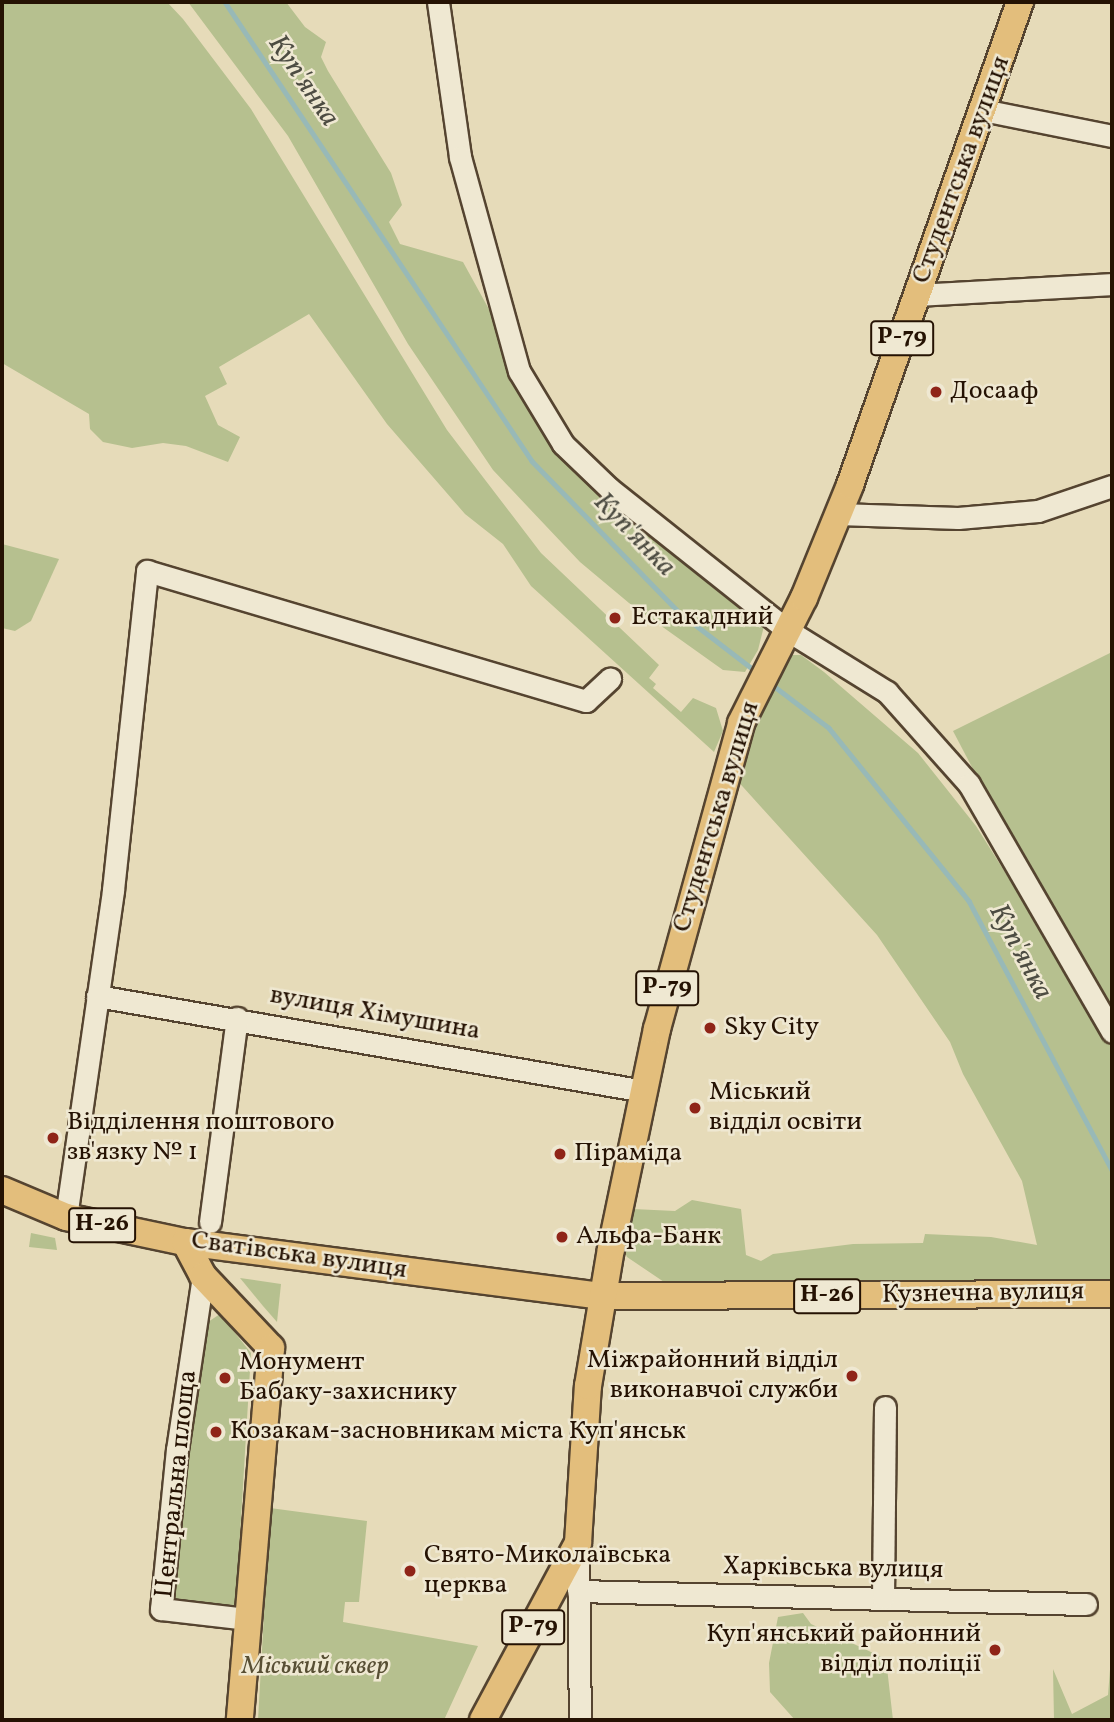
<!DOCTYPE html>
<html>
<head>
<meta charset="utf-8">
<style>
	body { margin:0 }
	#map { position:relative; width:1114px; height:1722px; overflow:hidden; background:#e6dbb9; font-family:Vollkorn,serif }
	div>[style] { position:absolute }
	[style*='--x'] { left:calc(var(--x)*1px); top:calc(var(--y)*1px); width:calc(var(--w)*1px); rotate:calc(var(--a)*1deg) }
	.green>* { inset:0; background:#b6c08f }
	.stream>* { height:4.5px; margin:-2.25px; padding:0 2.25px; transform-origin:2.25px; border-radius:2.25px; background:#98b9b7 }
	.roads { filter:drop-shadow(2px 0 #554430) drop-shadow(-2px 0 #554430) drop-shadow(0 2px #554430) drop-shadow(0 -2px #554430) }
	.minor>* { height:21px; margin:-10.5px; padding:0 10.5px; transform-origin:10.5px; border-radius:10.5px; background:#efe8d2 }
	.major>* { height:26px; margin:-13px; padding:0 13px; transform-origin:13px; border-radius:13px; background:#e3be7c }
	.dots>* { width:19px; height:19px; translate:-50% -50%; box-sizing:border-box; border:4px solid #efe8d2; border-radius:50% }
	span { translate:-50% -50%; white-space:nowrap; text-align:center; line-height:1.15; -webkit-text-stroke:5px #efe8d2; paint-order:stroke }
	.shield-label span { padding:2px 5px; background:#efe8d2; border:2px solid; border-radius:5px; -webkit-text-stroke-width:0 }
	.shield-label { font-size:24px; color:#251203; font-weight:700 }
	.street-label { font-size:26px; color:#251203 }
	.poi-label { font-size:26px; color:#251203 }
	.left { translate:0 -50%; text-align:left }
	.right { translate:-100% -50%; text-align:right }
	.park-label { font-size:26px; color:#584f34; font-style:italic }
	.water-label { font-size:28px; color:#4d4c42; font-style:italic }
	.frame { position:absolute; inset:0; border:4px solid #251203; pointer-events:none }
</style>
</head>
<body>
<div id="map">
	<div class="green">
		<i style="clip-path:polygon(2px 2px,167px 2px,183px 19px,251px 109px,447px 430px,541px 553px,659px 665px,649px 678px,656px 684px,653px 688px,681px 712px,693px 698px,716px 708px,723px 731px,714px 752px,531px 586px,503px 544px,465px 514px,387px 424px,309px 314px,219px 367px,227px 384px,205px 396px,218px 425px,240px 437px,228px 462px,186px 446px,163px 443px,132px 448px,103px 442px,90px 429px,89px 414px,2px 363px)"></i>
		<i style="clip-path:polygon(188px 2px,286px 2px,305px 27px,326px 42px,321px 57px,328px 71px,391px 173px,402px 205px,389px 222px,400px 244px,463px 262px,563px 444px,767px 614px,758px 650px,745px 672px,723px 670px,629px 603px,580px 562px,493px 470px,408px 344px,288px 136px)"></i>
		<i style="clip-path:polygon(2px 544px,59px 559px,31px 621px,15px 631px,2px 628px)"></i>
		<i style="clip-path:polygon(1112px 652px,1112px 1034px,953px 731px)"></i>
		<i style="clip-path:polygon(791px 655px,801px 655px,824px 672px,918px 753px,976px 826px,1112px 1043px,1112px 1281px,667px 1284px,627px 1257px,623px 1248px,633px 1209px,675px 1211px,692px 1200px,741px 1209px,746px 1255px,761px 1261px,773px 1254px,853px 1244px,923px 1243px,925px 1234px,991px 1237px,1037px 1245px,1022px 1181px,963px 1074px,950px 1042px,877px 935px,734px 777px,782px 662px)"></i>
		<i style="clip-path:polygon(31px 1233px,55px 1238px,57px 1250px,29px 1247px)"></i>
		<i style="clip-path:polygon(240px 1278px,281px 1284px,277px 1322px,263px 1306px)"></i>
		<i style="clip-path:polygon(220px 1314px,251px 1353px,235px 1618px,161px 1609px,202px 1326px)"></i>
		<i style="clip-path:polygon(270px 1508px,367px 1521px,359px 1602px,345px 1602px,343px 1622px,478px 1646px,444px 1720px,258px 1720px)"></i>
		<i style="clip-path:polygon(803px 1613px,811px 1624px,886px 1659px,893px 1720px,795px 1720px,770px 1692px,769px 1663px,778px 1617px)"></i>
		<i style="clip-path:polygon(1112px 1644px,1112px 1720px,1054px 1720px,1053px 1669px,1072px 1714px,1108px 1695px)"></i>
	</div>
	<div class="stream">
		<i style="--x:225;--y:2;--w:552;--a:56.22"></i>
		<i style="--x:532;--y:461;--w:212;--a:45.8"></i>
		<i style="--x:680;--y:613;--w:98;--a:37.6"></i>
		<i style="--x:770;--y:683;--w:74;--a:37.3"></i>
		<i style="--x:829;--y:728;--w:223;--a:51"></i>
		<i style="--x:969;--y:901;--w:305;--a:62"></i>
	</div>
	<div class="roads">
		<div class="minor">
			<i style="--x:438;--y:2;--w:157;--a:81.9"></i>
			<i style="--x:460;--y:157;--w:222;--a:74.6"></i>
			<i style="--x:519;--y:371;--w:85;--a:58.9"></i>
			<i style="--x:563;--y:444;--w:65;--a:43.8"></i>
			<i style="--x:610;--y:489;--w:226;--a:38.5"></i>
			<i style="--x:787;--y:630;--w:118;--a:31.8"></i>
			<i style="--x:887;--y:692;--w:123;--a:48.3"></i>
			<i style="--x:969;--y:784;--w:286;--a:60"></i>
			<i style="--x:983;--y:110;--w:132;--a:11.4"></i>
			<i style="--x:918;--y:295;--w:194;--a:-3.2"></i>
			<i style="--x:838;--y:514;--w:120;--a:1.9"></i>
			<i style="--x:958;--y:518;--w:80;--a:-5"></i>
			<i style="--x:1038;--y:511;--w:78;--a:-18.7"></i>
			<i style="--x:97;--y:996;--w:555;--a:9.85"></i>
			<i style="--x:66;--y:1217;--w:330;--a:-81.8"></i>
			<i style="--x:113;--y:890;--w:321;--a:-83.9"></i>
			<i style="--x:147;--y:571;--w:458;--a:16.5"></i>
			<i style="--x:586;--y:701;--w:33;--a:-43"></i>
			<i style="--x:210;--y:1222;--w:206;--a:-82.5"></i>
			<i style="--x:203;--y:1276;--w:175;--a:98.5"></i>
			<i style="--x:177;--y:1449;--w:161;--a:95.7"></i>
			<i style="--x:161;--y:1609;--w:88;--a:6.6"></i>
			<i style="--x:578;--y:1543;--w:177;--a:89.4"></i>
			<i style="--x:578;--y:1591;--w:508;--a:1.47"></i>
			<i style="--x:883;--y:1598;--w:191;--a:-89.4"></i>
		</div>
		<div class="major">
			<i style="--x:2;--y:1190;--w:69;--a:22.9"></i>
			<i style="--x:66;--y:1217;--w:122;--a:11.9"></i>
			<i style="--x:185;--y:1242;--w:421;--a:7.4"></i>
			<i style="--x:603;--y:1296;--w:509;--a:-0.23"></i>
			<i style="--x:185;--y:1242;--w:38;--a:62"></i>
			<i style="--x:203;--y:1276;--w:99;--a:46.6"></i>
			<i style="--x:271;--y:1348;--w:373;--a:94.8"></i>
			<i style="--x:483;--y:1720;--w:201;--a:-61.8"></i>
			<i style="--x:578;--y:1543;--w:157;--a:-86.4"></i>
			<i style="--x:588;--y:1386;--w:139;--a:-80.5"></i>
			<i style="--x:611;--y:1249;--w:225;--a:-78.2"></i>
			<i style="--x:657;--y:1029;--w:317;--a:-74.6"></i>
			<i style="--x:741;--y:723;--w:140;--a:-63.3"></i>
			<i style="--x:804;--y:598;--w:122;--a:-67.8"></i>
			<i style="--x:850;--y:485;--w:512;--a:-70.61"></i>
		</div>
	</div>
	<div class="dots">
		<i style="left:936px;top:392px;background:#8f2418"></i>
		<i style="left:615px;top:618px;background:#8f2418"></i>
		<i style="left:710px;top:1028px;background:#8f2418"></i>
		<i style="left:695px;top:1108px;background:#8f2418"></i>
		<i style="left:53px;top:1138px;background:#8f2418"></i>
		<i style="left:560px;top:1154px;background:#8f2418"></i>
		<i style="left:562px;top:1237px;background:#8f2418"></i>
		<i style="left:852px;top:1376px;background:#8f2418"></i>
		<i style="left:225px;top:1378px;background:#8f2418"></i>
		<i style="left:216px;top:1432px;background:#8f2418"></i>
		<i style="left:410px;top:1571px;background:#8f2418"></i>
		<i style="left:995px;top:1650px;background:#8f2418"></i>
	</div>
	<div class="shield-label">
		<span style="left:902px;top:338px">Р-79</span>
		<span style="left:667px;top:988px">Р-79</span>
		<span style="left:102px;top:1225px">Н-26</span>
		<span style="left:827px;top:1296px">Н-26</span>
		<span style="left:533px;top:1627px">Р-79</span>
	</div>
	<div class="street-label">
		<span style="left:962px;top:170px;rotate:-70deg">Студентська вулиця</span>
		<span style="left:717px;top:817px;rotate:-73deg">Студентська вулиця</span>
		<span style="left:375px;top:1014px;rotate:10deg">вулиця Хімушина</span>
		<span style="left:299px;top:1256px;rotate:8deg">Сватівська вулиця</span>
		<span style="left:983px;top:1294px;rotate:-1deg">Кузнечна вулиця</span>
		<span style="left:177px;top:1484px;rotate:-84deg">Центральна площа</span>
		<span style="left:833px;top:1569px;rotate:1deg">Харківська вулиця</span>
	</div>
	<div class="poi-label">
		<span class="left" style="left:950px;top:392px">Досааф</span>
		<span class="left" style="left:631px;top:618px">Естакадний</span>
		<span class="left" style="left:724px;top:1028px">Sky City</span>
		<span class="left" style="left:709px;top:1108px">Міський<br>відділ освіти</span>
		<span class="left" style="left:67px;top:1138px">Відділення поштового<br>зв'язку № 1</span>
		<span class="left" style="left:574px;top:1154px">Піраміда</span>
		<span class="left" style="left:576px;top:1237px">Альфа-Банк</span>
		<span class="right" style="left:838px;top:1376px">Міжрайонний відділ<br>виконавчої служби</span>
		<span class="left" style="left:239px;top:1378px">Монумент<br>Бабаку-захиснику</span>
		<span class="left" style="left:230px;top:1432px">Козакам-засновникам міста Куп'янськ</span>
		<span class="left" style="left:424px;top:1571px">Свято-Миколаївська<br>церква</span>
		<span class="right" style="left:981px;top:1650px">Куп'янський районний<br>відділ поліції</span>
	</div>
	<div class="park-label">
		<span style="left:315px;top:1667px">Міський сквер</span>
	</div>
	<div class="water-label">
		<span style="left:303px;top:81px;rotate:56deg">Куп'янка</span>
		<span style="left:634px;top:535px;rotate:46deg">Куп'янка</span>
		<span style="left:1020px;top:952px;rotate:62deg">Куп'янка</span>
	</div>
	<div class="frame"></div>
</div>
</body>
</html>
